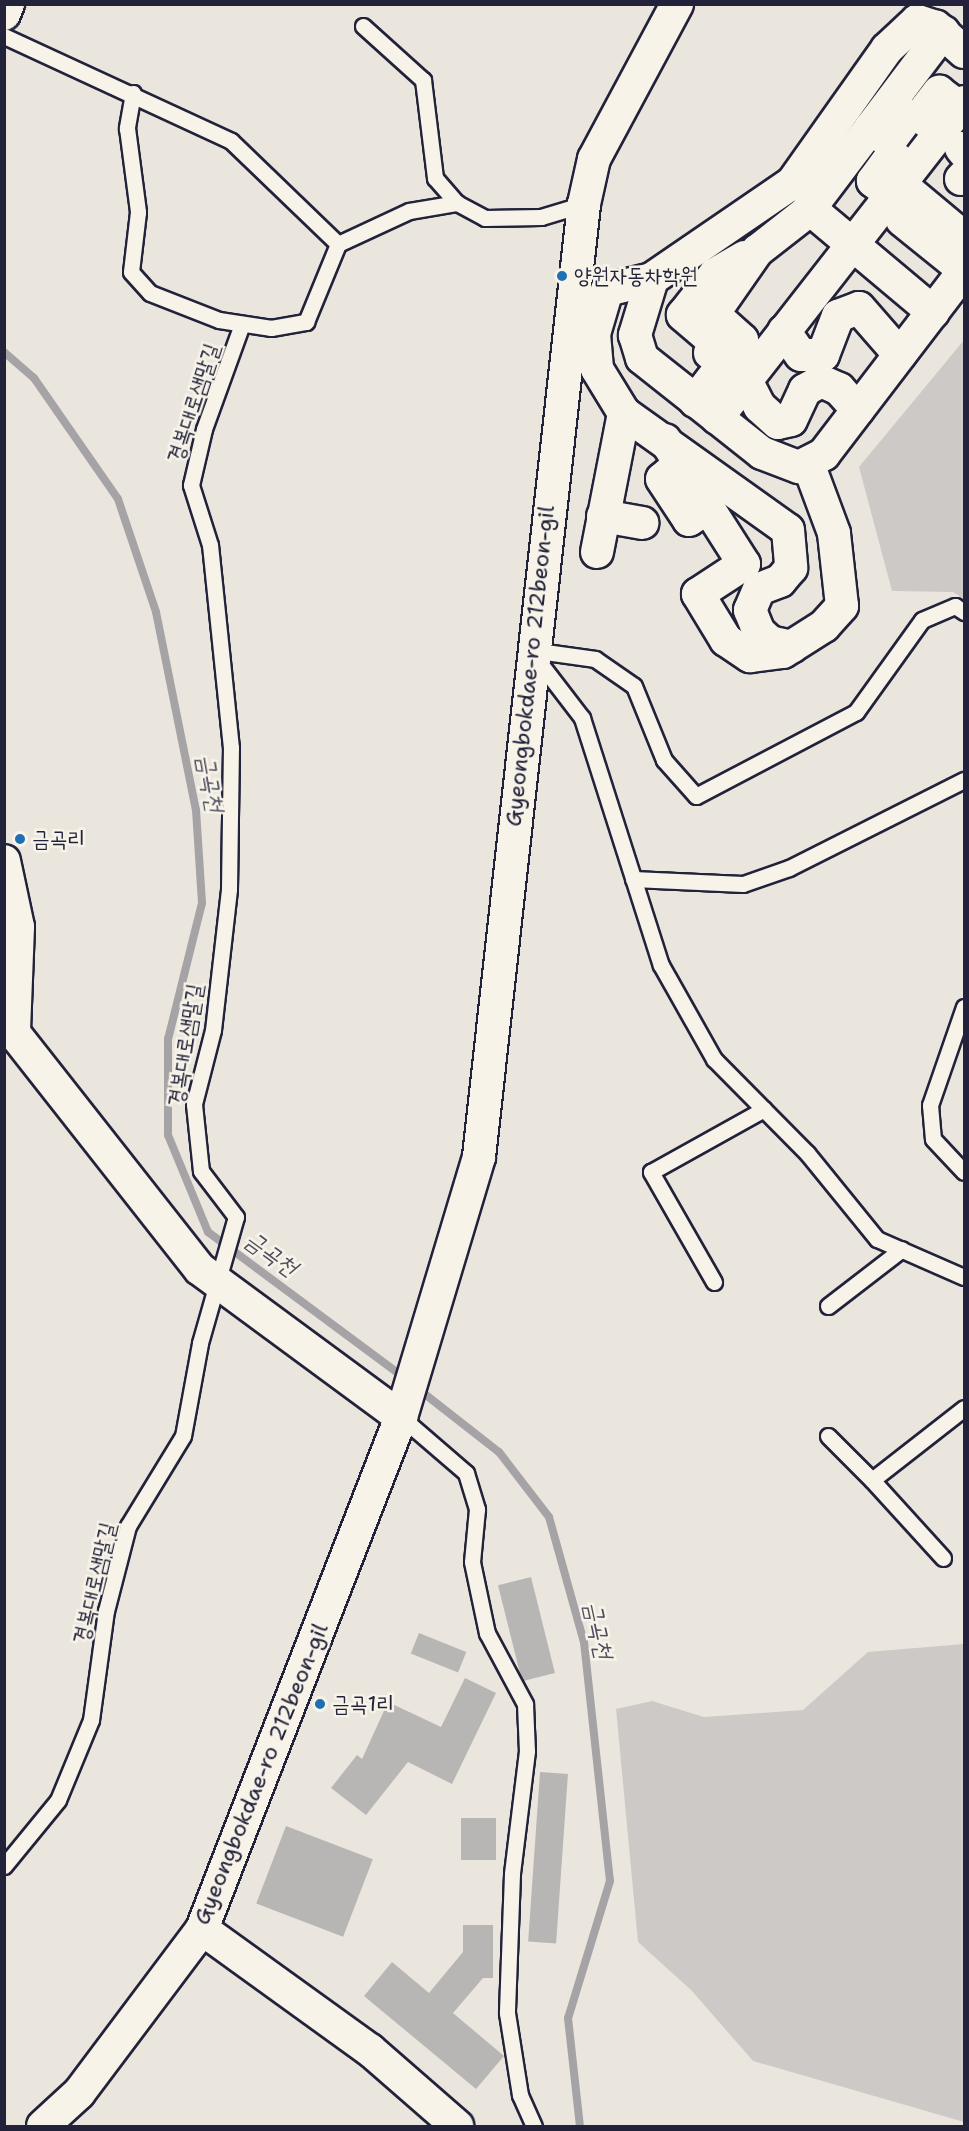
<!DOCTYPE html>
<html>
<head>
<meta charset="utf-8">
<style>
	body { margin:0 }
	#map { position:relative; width:969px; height:2131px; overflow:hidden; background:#eae6de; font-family:"Shantell Sans","Poor Story",sans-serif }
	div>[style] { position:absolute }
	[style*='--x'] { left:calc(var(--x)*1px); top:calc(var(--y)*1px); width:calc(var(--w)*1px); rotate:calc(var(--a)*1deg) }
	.green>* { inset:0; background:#cdc9c6 }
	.stream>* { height:8px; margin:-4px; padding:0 4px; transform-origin:4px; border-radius:4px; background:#a6a3a6 }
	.building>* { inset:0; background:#b8b6b5; transform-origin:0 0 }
	.roads { filter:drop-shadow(2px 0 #22223b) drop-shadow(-2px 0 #22223b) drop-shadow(0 2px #22223b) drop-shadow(0 -2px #22223b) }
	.lane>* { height:15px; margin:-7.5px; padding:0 7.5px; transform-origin:7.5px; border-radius:7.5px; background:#f7f3e8 }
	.street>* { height:32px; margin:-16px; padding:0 16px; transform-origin:16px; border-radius:16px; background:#f7f3e8 }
	.dots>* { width:16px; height:16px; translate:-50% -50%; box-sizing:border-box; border:3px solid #f7f3e8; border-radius:50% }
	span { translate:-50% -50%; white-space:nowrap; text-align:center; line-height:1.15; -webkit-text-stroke:5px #f7f3e8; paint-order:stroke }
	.poi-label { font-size:22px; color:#22223b }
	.left { translate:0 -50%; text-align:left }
	.street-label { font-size:22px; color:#22223b }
	.water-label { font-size:24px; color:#504f60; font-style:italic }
	.frame { position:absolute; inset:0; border:6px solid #22223b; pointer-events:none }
</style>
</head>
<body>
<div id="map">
	<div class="green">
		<i style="clip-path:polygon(964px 340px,964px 599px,953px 592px,892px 591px,859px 467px)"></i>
		<i style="clip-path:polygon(964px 1644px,964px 2122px,753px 2061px,692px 1991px,638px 1942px,616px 1709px,652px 1701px,704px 1717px,803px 1710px,868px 1652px)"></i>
	</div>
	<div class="stream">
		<i style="--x:4;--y:352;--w:40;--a:41"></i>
		<i style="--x:34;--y:378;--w:147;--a:55.2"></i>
		<i style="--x:118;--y:499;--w:119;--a:71.4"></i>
		<i style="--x:156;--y:612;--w:202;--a:78.6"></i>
		<i style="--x:196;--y:810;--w:93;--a:86.3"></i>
		<i style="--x:202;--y:903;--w:140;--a:104"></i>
		<i style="--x:168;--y:1039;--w:96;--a:90"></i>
		<i style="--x:168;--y:1135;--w:105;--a:67.6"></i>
		<i style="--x:208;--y:1232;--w:247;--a:36.6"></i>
		<i style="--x:417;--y:1388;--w:104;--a:38"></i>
		<i style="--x:499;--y:1452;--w:82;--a:52.4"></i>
		<i style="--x:549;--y:1517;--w:130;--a:74.4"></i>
		<i style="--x:584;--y:1642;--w:240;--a:83.8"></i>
		<i style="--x:610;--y:1881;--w:143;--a:107"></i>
		<i style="--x:568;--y:2018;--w:109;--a:83.7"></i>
	</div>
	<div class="building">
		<i style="left:531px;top:1577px;width:99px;height:34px;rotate:76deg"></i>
		<i style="left:419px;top:1633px;width:51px;height:22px;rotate:22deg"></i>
		<i style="clip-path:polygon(465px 1678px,496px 1693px,452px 1784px,408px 1762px,366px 1815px,331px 1788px,357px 1755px,362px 1759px,388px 1702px,441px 1727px)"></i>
		<i style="left:540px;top:1772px;width:28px;height:170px;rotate:4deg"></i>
		<i style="left:461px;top:1818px;width:35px;height:42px"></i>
		<i style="left:286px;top:1826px;width:93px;height:83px;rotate:21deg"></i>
		<i style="clip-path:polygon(463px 1925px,493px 1925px,493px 1978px,483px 1978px,453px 2013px,504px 2056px,476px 2089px,364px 1996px,392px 1962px,429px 1993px,463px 1952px)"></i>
	</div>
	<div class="roads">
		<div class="lane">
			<i style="--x:363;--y:26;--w:81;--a:42"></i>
			<i style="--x:423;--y:80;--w:99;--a:83"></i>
			<i style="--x:435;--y:178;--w:33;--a:49"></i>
			<i style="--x:457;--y:203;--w:32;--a:28"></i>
			<i style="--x:485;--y:218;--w:56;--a:-1"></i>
			<i style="--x:541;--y:217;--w:45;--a:-16.8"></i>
			<i style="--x:4;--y:36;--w:250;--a:24.8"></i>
			<i style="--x:231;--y:141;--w:149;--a:43.9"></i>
			<i style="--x:338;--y:244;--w:78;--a:-24.9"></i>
			<i style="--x:409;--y:211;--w:49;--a:-9.5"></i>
			<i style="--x:133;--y:93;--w:36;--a:100"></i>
			<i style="--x:127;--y:128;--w:85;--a:82.5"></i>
			<i style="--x:138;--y:212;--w:60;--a:96.7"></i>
			<i style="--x:131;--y:272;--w:28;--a:48"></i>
			<i style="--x:150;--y:293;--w:74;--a:21.4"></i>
			<i style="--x:219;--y:320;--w:53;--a:8.7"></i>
			<i style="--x:271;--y:328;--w:36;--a:-10"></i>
			<i style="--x:306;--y:322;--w:84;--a:-67.7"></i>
			<i style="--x:531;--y:650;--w:65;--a:8"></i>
			<i style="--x:595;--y:659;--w:47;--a:34.7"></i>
			<i style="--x:634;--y:686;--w:80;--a:67.9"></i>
			<i style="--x:664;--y:760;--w:48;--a:48.4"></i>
			<i style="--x:696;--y:796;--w:181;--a:-27.7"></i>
			<i style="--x:856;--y:712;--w:113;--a:-54.3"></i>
			<i style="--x:922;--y:620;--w:36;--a:-23"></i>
			<i style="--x:955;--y:606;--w:11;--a:34"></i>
			<i style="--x:536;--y:658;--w:76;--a:52.5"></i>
			<i style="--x:582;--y:718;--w:259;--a:72.3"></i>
			<i style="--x:661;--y:965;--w:108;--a:60.6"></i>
			<i style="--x:714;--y:1059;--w:132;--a:45.3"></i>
			<i style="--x:807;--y:1153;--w:111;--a:50.9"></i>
			<i style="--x:877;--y:1239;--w:95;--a:23.6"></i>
			<i style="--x:633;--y:879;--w:110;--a:2.6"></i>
			<i style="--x:743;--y:884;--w:49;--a:-19.2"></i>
			<i style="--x:789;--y:868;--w:196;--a:-26.7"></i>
			<i style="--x:964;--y:1007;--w:104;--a:109.1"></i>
			<i style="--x:930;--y:1105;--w:34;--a:85"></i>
			<i style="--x:933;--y:1139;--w:45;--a:46.8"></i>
			<i style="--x:714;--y:1282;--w:127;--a:-119.8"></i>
			<i style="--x:651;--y:1172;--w:129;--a:-29.1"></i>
			<i style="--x:828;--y:1306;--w:93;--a:-37.6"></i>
			<i style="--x:401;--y:1417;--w:86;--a:40.7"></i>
			<i style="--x:466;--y:1473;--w:38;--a:73"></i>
			<i style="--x:477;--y:1509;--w:53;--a:95.4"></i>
			<i style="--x:472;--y:1562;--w:73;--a:78.1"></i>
			<i style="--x:487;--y:1633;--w:81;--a:61.8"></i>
			<i style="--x:525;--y:1704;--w:47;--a:87.6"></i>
			<i style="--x:527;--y:1751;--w:124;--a:97"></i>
			<i style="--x:512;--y:1874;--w:139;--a:92.1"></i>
			<i style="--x:507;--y:2013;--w:83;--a:81"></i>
			<i style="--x:520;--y:2095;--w:34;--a:66"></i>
			<i style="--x:828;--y:1436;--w:62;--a:45"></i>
			<i style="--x:943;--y:1558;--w:105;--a:-132.3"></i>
			<i style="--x:872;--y:1480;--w:117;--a:-38"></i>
			<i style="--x:4;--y:1866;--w:85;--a:-50.7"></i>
			<i style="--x:58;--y:1800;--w:87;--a:-67.6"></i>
			<i style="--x:91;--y:1720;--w:110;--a:-82.2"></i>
			<i style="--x:106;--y:1611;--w:88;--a:-75.5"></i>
			<i style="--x:128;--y:1526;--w:105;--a:-58.6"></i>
			<i style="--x:183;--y:1436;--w:95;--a:-79.6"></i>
			<i style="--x:200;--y:1343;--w:131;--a:-74.1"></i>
			<i style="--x:236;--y:1217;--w:58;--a:-127.3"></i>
			<i style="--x:201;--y:1171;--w:67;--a:-96"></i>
			<i style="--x:194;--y:1104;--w:76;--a:-75.6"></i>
			<i style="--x:213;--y:1030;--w:142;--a:-83.5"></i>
			<i style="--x:229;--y:889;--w:141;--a:-89.2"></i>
			<i style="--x:231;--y:748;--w:204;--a:-95.9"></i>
			<i style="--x:210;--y:545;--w:63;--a:-107.6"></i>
			<i style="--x:191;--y:485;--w:57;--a:-76.9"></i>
			<i style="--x:204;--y:429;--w:112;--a:-70.1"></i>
		</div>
		<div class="street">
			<i style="--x:4;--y:14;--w:11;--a:-68"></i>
			<i style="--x:964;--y:52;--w:38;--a:-138"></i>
			<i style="--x:936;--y:27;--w:20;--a:-162"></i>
			<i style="--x:917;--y:21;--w:41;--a:137"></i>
			<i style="--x:887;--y:49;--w:164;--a:125.3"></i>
			<i style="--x:792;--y:183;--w:170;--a:145.6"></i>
			<i style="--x:652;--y:279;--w:59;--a:106.9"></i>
			<i style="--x:635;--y:335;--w:24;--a:73"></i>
			<i style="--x:642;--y:358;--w:153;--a:38.4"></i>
			<i style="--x:762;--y:453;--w:40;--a:21"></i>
			<i style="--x:799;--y:467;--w:28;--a:-27"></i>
			<i style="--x:824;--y:454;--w:230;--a:-52.6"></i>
			<i style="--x:871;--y:127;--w:23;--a:40"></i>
			<i style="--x:889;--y:142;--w:31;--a:-53"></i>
			<i style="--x:908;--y:117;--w:23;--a:-140"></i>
			<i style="--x:941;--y:132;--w:26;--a:-143"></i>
			<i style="--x:920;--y:116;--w:31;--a:-52"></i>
			<i style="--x:939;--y:92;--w:26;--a:37"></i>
			<i style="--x:961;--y:148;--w:5;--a:53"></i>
			<i style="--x:961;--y:179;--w:4;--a:-45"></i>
			<i style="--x:900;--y:184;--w:80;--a:39.9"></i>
			<i style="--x:891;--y:195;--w:23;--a:-142"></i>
			<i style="--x:873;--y:181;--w:32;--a:-54"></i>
			<i style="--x:892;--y:155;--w:23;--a:40"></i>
			<i style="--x:809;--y:208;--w:162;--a:40"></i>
			<i style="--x:902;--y:220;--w:80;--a:38.9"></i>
			<i style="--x:652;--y:279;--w:46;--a:166.3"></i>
			<i style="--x:607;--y:290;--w:46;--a:106.5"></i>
			<i style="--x:594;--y:334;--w:35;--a:85"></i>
			<i style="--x:597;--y:369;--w:52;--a:58.5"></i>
			<i style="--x:624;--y:413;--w:201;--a:35.5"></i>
			<i style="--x:788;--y:530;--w:38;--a:85"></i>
			<i style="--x:791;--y:568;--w:17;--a:130"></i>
			<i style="--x:780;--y:581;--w:22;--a:159"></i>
			<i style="--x:759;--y:589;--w:23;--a:113"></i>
			<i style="--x:750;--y:610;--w:24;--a:68"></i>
			<i style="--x:759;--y:632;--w:15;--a:42"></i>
			<i style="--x:770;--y:642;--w:22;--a:13"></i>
			<i style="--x:784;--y:331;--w:29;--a:55"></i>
			<i style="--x:801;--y:355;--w:22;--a:0"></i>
			<i style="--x:823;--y:355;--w:42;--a:-69"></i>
			<i style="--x:838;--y:316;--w:22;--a:-21"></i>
			<i style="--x:859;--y:308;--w:62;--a:48.9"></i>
			<i style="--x:710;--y:353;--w:11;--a:-52"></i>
			<i style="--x:717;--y:344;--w:45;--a:-139.5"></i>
			<i style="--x:683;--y:315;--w:52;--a:-52"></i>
			<i style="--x:715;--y:274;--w:34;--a:-30"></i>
			<i style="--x:746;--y:380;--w:30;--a:63"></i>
			<i style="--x:760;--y:407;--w:24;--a:42"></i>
			<i style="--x:778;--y:423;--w:13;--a:-13"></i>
			<i style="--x:791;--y:420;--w:33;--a:-65"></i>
			<i style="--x:805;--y:390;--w:18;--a:-29"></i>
			<i style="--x:821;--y:381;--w:20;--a:24"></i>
			<i style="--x:839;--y:389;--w:28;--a:48"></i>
			<i style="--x:695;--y:401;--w:77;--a:-52.4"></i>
			<i style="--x:742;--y:340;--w:39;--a:-138"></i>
			<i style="--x:713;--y:314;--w:77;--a:-55.1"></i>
			<i style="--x:757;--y:251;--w:63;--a:-38"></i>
			<i style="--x:807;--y:212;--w:226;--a:-52.9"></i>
			<i style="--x:717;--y:418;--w:401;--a:-52"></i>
			<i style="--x:665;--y:440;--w:147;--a:57.5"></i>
			<i style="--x:744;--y:564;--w:55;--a:146.9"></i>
			<i style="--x:698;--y:594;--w:54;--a:58.7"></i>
			<i style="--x:726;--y:640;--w:29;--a:34"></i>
			<i style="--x:750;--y:656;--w:33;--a:-7"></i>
			<i style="--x:783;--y:652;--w:49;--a:-32.4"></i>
			<i style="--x:824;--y:626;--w:27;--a:-48"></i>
			<i style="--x:842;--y:606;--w:73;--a:-96.3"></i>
			<i style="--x:834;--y:533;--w:75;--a:-110.4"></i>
			<i style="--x:680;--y:464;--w:23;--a:140"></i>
			<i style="--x:662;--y:479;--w:49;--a:56.6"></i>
			<i style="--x:689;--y:520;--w:23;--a:-34"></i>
			<i style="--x:603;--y:516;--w:40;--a:10"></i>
			<i style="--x:597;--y:552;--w:142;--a:-79"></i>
			<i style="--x:4;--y:861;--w:67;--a:78"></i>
			<i style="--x:18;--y:927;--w:106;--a:92.2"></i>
			<i style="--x:14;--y:1033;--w:300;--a:51.8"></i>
			<i style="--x:200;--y:1269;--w:250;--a:36.4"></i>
			<i style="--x:202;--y:1929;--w:207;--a:35.8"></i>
			<i style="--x:370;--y:2050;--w:116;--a:41.1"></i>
			<i style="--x:43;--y:2126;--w:49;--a:-42.5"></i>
			<i style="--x:79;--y:2093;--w:205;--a:-53.1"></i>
			<i style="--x:202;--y:1929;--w:549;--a:-68.76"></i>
			<i style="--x:401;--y:1417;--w:271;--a:-73.3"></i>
			<i style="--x:479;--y:1157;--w:959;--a:-83.71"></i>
			<i style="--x:584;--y:204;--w:46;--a:-77.5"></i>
			<i style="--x:594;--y:159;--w:176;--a:-61.8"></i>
		</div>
	</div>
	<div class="dots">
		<i style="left:562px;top:276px;background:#1f6fb2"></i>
		<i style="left:20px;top:839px;background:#1f6fb2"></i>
		<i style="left:320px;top:1704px;background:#1f6fb2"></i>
	</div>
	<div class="poi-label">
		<span class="left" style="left:574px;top:276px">양원자동차학원</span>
		<span class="left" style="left:32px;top:839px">금곡리</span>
		<span class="left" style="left:332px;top:1704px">금곡1리</span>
	</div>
	<div class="street-label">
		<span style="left:193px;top:403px;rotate:-72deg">경복대로샘말길</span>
		<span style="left:530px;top:666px;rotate:-84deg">Gyeongbokdae-ro 212beon-gil</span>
		<span style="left:185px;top:1045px;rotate:-81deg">경복대로샘말길</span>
		<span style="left:94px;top:1583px;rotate:-77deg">경복대로샘말길</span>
		<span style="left:261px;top:1774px;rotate:-68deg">Gyeongbokdae-ro 212beon-gil</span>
	</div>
	<div class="water-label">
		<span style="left:210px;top:783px;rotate:80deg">금곡천</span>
		<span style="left:271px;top:1254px;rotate:36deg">금곡천</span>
		<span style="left:598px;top:1630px;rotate:78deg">금곡천</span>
	</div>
	<div class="frame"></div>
</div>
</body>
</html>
